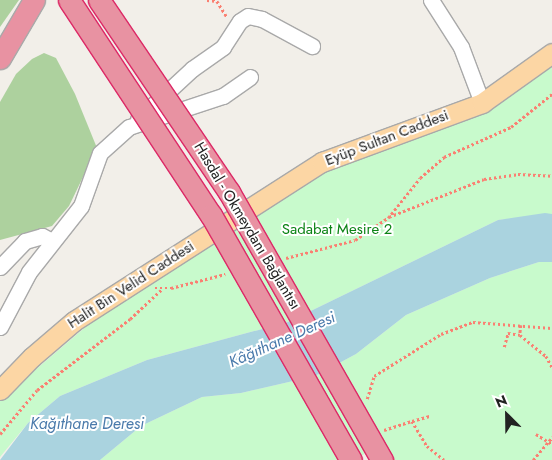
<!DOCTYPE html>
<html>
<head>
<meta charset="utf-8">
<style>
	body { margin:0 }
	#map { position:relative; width:552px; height:460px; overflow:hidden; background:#f2efe9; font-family:Jost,sans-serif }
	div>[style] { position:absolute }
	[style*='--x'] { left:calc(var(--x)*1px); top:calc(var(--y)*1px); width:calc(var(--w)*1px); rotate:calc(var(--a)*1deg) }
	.forest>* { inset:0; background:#add19e }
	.park>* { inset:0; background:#c8facc }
	.water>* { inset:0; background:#aad3df }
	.path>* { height:2.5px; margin-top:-1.25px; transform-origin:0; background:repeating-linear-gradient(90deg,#fa8072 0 2.5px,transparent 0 5px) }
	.roads { filter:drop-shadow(1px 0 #a9a9a9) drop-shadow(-1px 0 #a9a9a9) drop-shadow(0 1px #a9a9a9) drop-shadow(0 -1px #a9a9a9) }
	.minor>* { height:15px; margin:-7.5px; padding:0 7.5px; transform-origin:7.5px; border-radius:7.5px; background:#fff }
	.major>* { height:19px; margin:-9.5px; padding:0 9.5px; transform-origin:9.5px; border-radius:9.5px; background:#fcd6a4 }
	.highway>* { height:21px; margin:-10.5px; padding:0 10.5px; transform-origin:10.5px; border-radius:10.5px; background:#e892a2 }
	.bridges { filter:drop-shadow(1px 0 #dc2a67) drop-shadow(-1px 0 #dc2a67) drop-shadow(0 1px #dc2a67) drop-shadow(0 -1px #dc2a67) }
	.highway-bridge>* { height:21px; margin:-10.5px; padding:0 10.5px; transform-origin:10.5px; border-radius:10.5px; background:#e892a2 }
	span { translate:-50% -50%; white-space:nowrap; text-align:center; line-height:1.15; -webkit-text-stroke:4px #fff; paint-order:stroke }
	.street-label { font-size:15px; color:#222 }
	.park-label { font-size:15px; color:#0c8416 }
	.water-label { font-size:16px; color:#4a7aab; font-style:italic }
	.north { position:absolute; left:482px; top:390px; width:50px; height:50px; -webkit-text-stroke:4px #fff; paint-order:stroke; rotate:337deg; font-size:14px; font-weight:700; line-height:20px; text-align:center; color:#222 }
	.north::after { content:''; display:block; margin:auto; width:18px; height:22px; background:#222; clip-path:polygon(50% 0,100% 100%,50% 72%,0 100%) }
</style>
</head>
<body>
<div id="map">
	<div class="forest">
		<i style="clip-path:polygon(0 0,19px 0,0 27px)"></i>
		<i style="clip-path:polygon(44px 53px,56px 58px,75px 94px,97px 148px,69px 206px,52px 226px,0 240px,0 102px,16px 74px,32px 59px)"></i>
	</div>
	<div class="park">
		<i style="clip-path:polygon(552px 65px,552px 214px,498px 220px,288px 322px,147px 360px,60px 396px,28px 423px,0 457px,0 400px,109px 307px,316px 174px,504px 101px)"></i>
		<i style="clip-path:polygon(539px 262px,552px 262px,552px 460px,393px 460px,383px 442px,355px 460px,100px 460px,141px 426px,202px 397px,241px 393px,315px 376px,356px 354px,406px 315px,490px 278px)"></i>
	</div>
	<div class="water">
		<i style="clip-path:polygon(545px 213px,552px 214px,552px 262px,539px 262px,490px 278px,406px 315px,356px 354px,315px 376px,241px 393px,202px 397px,141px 426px,100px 460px,0 460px,28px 423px,60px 396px,147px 360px,288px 322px,498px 220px)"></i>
	</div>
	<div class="path">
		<i style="--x:207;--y:0;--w:10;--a:6"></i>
		<i style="--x:217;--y:1;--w:19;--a:58"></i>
		<i style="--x:389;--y:217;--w:102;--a:-21.8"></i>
		<i style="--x:484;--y:179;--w:34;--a:-8"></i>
		<i style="--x:518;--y:174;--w:34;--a:3"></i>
		<i style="--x:286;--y:258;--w:71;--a:-14.6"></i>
		<i style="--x:355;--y:240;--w:40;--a:-34"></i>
		<i style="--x:388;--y:218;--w:51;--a:-51.3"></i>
		<i style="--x:420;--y:178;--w:32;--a:-41"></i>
		<i style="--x:444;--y:157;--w:73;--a:-24.1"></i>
		<i style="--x:511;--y:127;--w:53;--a:-38.8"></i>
		<i style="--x:155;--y:288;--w:16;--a:0"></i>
		<i style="--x:171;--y:288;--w:56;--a:-14.5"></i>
		<i style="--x:521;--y:325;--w:10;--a:96"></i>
		<i style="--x:520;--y:335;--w:33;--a:39"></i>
		<i style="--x:546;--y:356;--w:13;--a:61"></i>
		<i style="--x:504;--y:347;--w:15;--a:-74"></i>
		<i style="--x:508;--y:333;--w:12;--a:9"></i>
		<i style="--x:367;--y:399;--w:24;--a:-73"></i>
		<i style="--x:374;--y:376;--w:79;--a:-32.1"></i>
		<i style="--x:441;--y:334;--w:34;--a:-21"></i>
		<i style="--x:473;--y:322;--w:79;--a:4.3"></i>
		<i style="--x:412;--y:421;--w:19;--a:-16"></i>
		<i style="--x:384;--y:430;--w:29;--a:-18"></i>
		<i style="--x:412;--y:421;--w:29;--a:59"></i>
		<i style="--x:427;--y:446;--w:22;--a:39"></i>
		<i style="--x:0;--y:434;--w:57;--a:-49.9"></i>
		<i style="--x:37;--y:390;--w:117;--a:-37.4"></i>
		<i style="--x:130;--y:319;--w:44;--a:-43.2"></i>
		<i style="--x:536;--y:434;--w:19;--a:32"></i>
		<i style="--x:533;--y:460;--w:30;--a:-50"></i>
	</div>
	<div class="roads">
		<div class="minor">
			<i style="--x:431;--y:0;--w:56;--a:57.4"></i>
			<i style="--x:461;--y:47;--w:60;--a:69.4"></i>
			<i style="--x:138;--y:119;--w:74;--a:-42.8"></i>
			<i style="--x:192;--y:69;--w:38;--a:-35"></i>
			<i style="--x:223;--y:47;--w:31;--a:-57"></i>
			<i style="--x:240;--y:21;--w:9;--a:-32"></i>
			<i style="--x:248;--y:16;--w:14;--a:12"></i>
			<i style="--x:262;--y:19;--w:57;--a:28.4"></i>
			<i style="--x:0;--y:267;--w:36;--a:-46"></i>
			<i style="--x:25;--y:241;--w:18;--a:-16"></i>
			<i style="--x:42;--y:236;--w:11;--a:27"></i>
			<i style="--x:0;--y:327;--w:62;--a:-62.2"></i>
			<i style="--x:29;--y:272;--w:84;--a:-51.8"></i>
			<i style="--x:81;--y:206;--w:56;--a:-70.3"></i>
			<i style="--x:100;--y:153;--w:39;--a:-42"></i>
			<i style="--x:129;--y:127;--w:99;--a:-18.3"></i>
			<i style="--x:223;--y:96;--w:33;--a:-35"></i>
		</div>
		<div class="major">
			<i style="--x:0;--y:390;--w:46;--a:-45.9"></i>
			<i style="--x:32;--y:357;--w:55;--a:-40.6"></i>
			<i style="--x:74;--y:321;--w:295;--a:-32.7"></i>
			<i style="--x:322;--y:162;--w:171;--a:-20.2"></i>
			<i style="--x:482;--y:103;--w:86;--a:-35.5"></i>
		</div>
		<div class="highway">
			<i style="--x:0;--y:58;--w:67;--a:-59.6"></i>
		</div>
	</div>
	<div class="bridges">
		<div class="highway-bridge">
			<i style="--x:69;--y:0;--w:258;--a:56.6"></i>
			<i style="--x:211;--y:215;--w:282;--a:60.3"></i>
			<i style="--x:99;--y:0;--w:232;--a:55.9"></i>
			<i style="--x:229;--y:192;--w:309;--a:60.3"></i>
		</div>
	</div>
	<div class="street-label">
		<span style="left:387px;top:138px;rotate:-21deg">Eyüp Sultan Caddesi</span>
		<span style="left:247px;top:226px;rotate:59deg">Hasdal - Okmeydanı Bağlantısı</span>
		<span style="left:131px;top:285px;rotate:-33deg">Halit Bin Velid Caddesi</span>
	</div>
	<div class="park-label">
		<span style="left:337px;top:230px">Sadabat Mesire 2</span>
	</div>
	<div class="water-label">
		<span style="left:282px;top:340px;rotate:-24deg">Kâğıthane Deresi</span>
		<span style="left:87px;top:424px">Kağıthane Deresi</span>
	</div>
	<div class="north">N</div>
</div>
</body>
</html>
